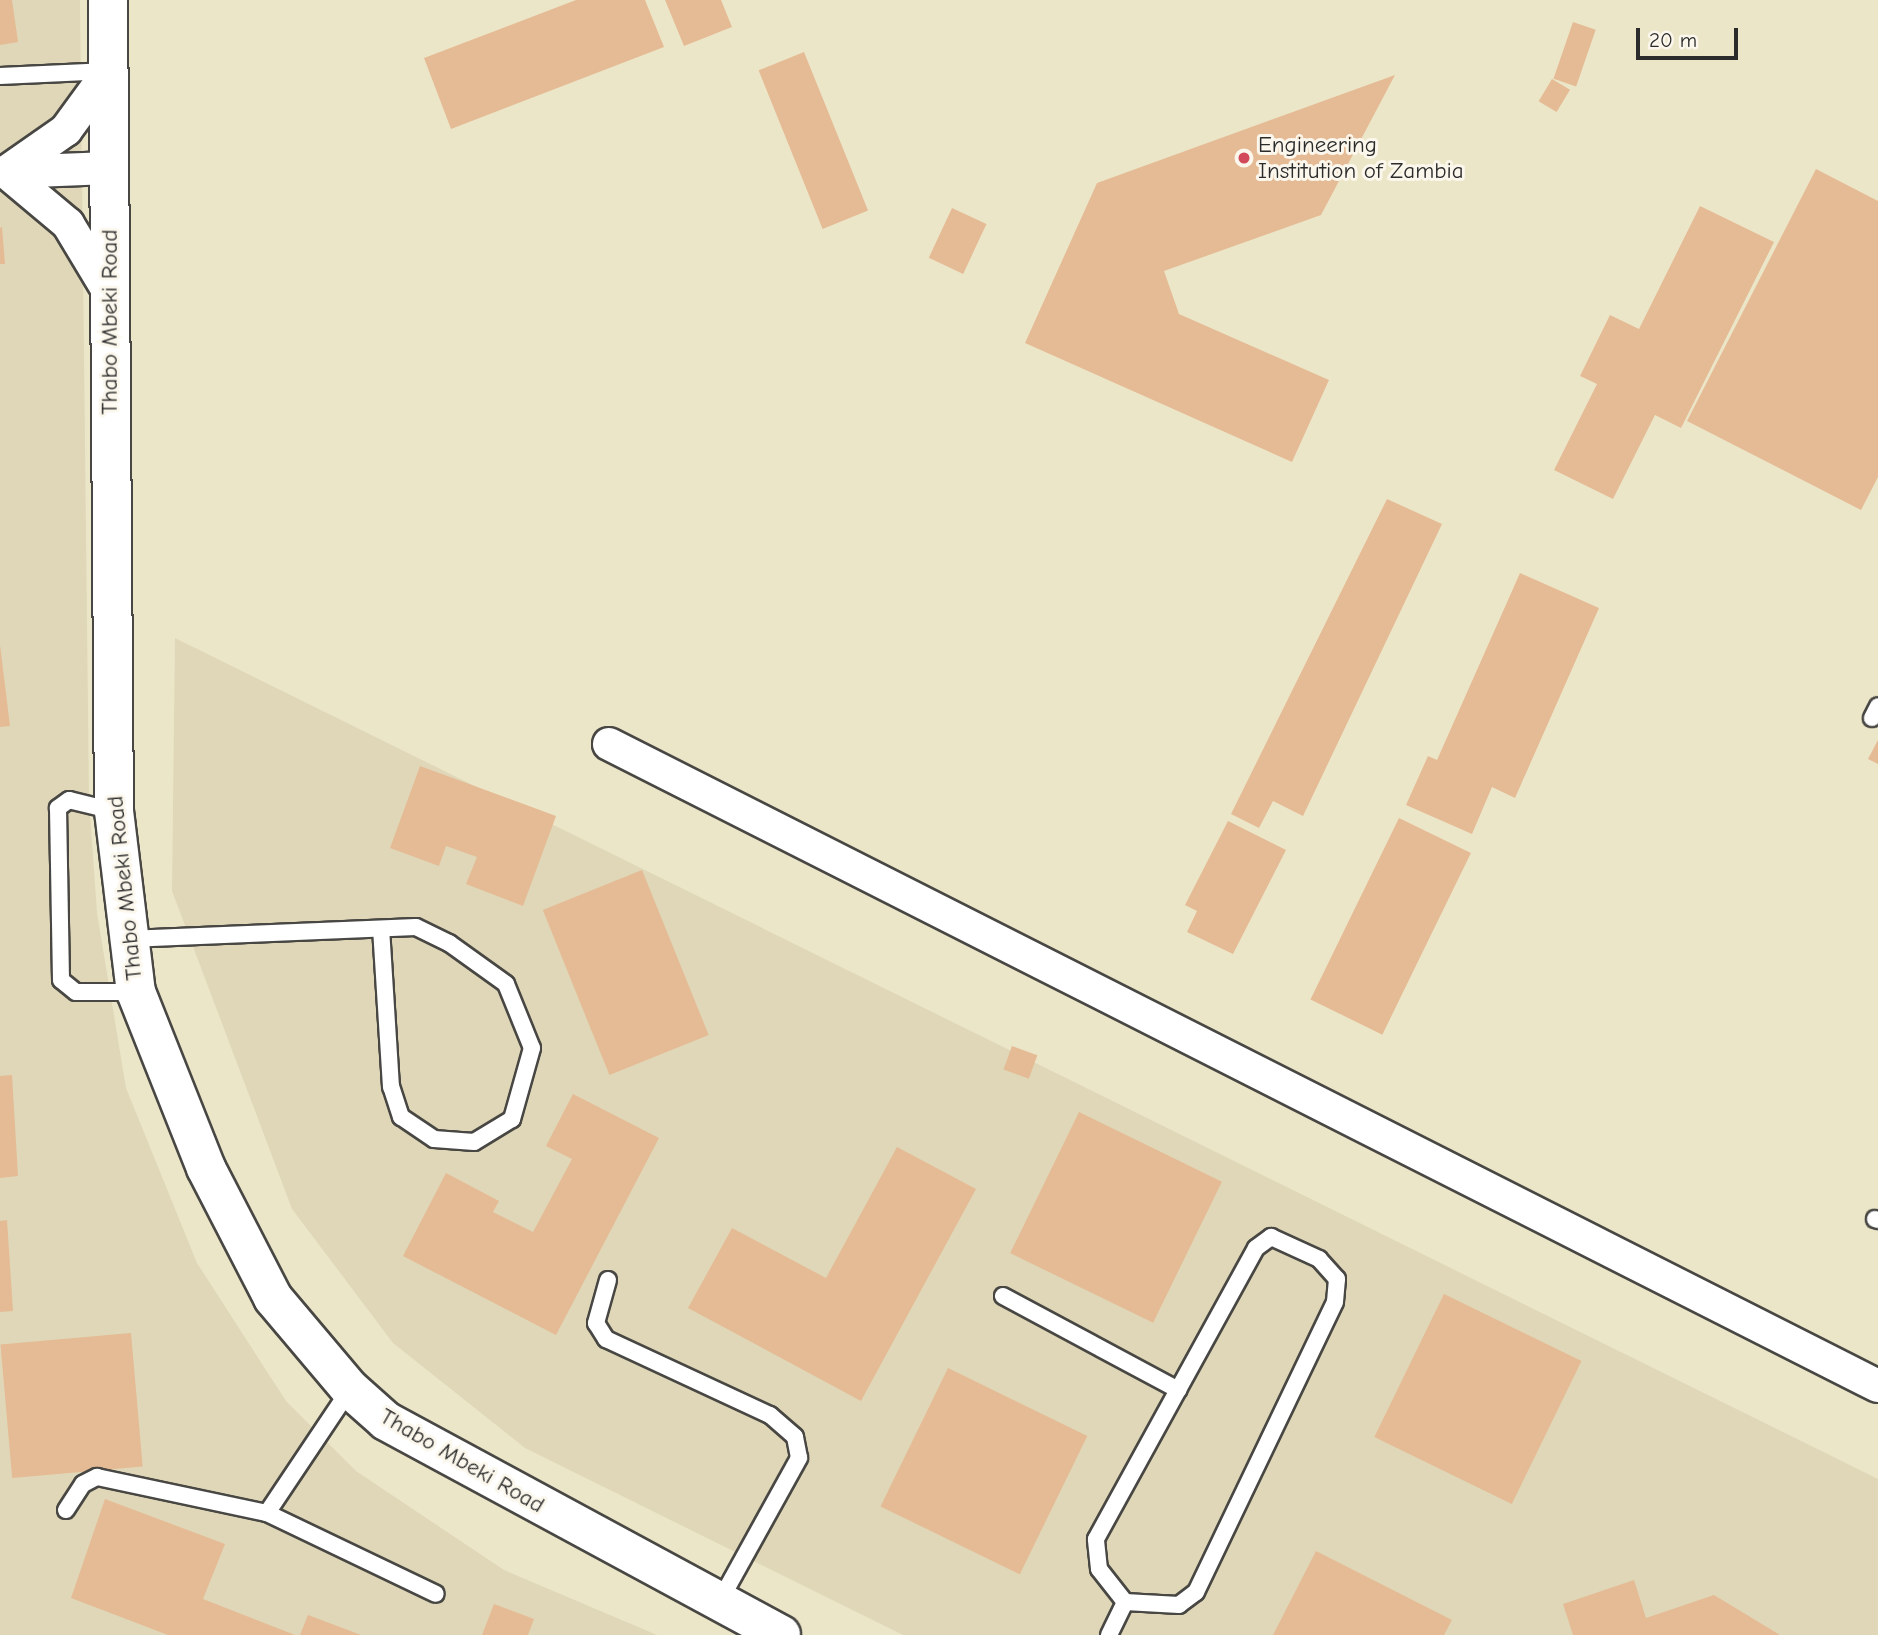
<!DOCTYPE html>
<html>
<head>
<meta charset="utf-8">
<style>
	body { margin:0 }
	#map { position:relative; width:1878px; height:1635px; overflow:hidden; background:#ece6c9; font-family:"Comic Neue",sans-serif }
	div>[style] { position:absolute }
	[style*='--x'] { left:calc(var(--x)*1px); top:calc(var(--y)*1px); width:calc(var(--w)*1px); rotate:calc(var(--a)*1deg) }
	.built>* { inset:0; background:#dfd7b7 }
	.building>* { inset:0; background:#e5bb95; transform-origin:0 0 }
	.roads { filter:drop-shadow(2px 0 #484743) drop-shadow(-2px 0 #484743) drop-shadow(0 2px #484743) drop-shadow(0 -2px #484743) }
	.service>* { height:16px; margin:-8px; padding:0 8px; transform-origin:8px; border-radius:8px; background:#fff }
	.minor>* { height:32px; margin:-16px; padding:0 16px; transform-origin:16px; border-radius:16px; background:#fff }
	.secondary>* { height:38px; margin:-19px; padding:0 19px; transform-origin:19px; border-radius:19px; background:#fff }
	.dots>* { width:19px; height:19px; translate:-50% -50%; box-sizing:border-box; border:4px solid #fbf7ec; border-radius:50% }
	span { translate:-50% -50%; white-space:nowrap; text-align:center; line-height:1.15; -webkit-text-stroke:6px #fbf7ec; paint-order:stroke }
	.poi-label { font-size:23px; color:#2b2b2b }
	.left { translate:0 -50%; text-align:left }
	.street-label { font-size:23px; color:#2b2b2b }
	.scale { position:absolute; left:1636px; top:28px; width:102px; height:32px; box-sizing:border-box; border:4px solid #2b2b2b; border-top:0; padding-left:9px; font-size:21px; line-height:24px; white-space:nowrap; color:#2b2b2b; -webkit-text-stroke:5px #fbf7ec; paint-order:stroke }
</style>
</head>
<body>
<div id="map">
	<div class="built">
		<i style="clip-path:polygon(0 0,80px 0,89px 799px,97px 913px,126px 1088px,197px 1263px,286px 1401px,356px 1471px,504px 1570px,657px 1635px,0 1635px)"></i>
		<i style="clip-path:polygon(175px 638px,1878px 1479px,1878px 1635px,903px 1635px,525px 1448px,393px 1343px,292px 1209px,172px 891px)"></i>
	</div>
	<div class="building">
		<i style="clip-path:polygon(0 0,12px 0,18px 42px,0 45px)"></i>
		<i style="clip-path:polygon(576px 0,645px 0,664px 47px,451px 129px,424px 58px)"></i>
		<i style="clip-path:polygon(665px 0,721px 0,732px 27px,684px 46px)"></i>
		<i style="left:1573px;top:22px;width:24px;height:60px;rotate:19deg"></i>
		<i style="left:804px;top:52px;width:171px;height:49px;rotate:68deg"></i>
		<i style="clip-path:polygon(1395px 75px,1321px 215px,1164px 271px,1179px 314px,1329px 380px,1292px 462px,1025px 343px,1097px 183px)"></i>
		<i style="left:1552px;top:79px;width:21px;height:26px;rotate:31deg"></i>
		<i style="clip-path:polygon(1816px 169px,1878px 201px,1878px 477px,1861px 510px,1687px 421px)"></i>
		<i style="clip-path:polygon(1700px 206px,1774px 242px,1681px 428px,1655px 415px,1613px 499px,1554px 470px,1597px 384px,1580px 376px,1610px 315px,1639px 329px)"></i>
		<i style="left:952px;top:208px;width:38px;height:55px;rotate:25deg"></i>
		<i style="clip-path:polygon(2px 227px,5px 264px,0 264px,0 228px)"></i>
		<i style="clip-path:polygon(1387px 499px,1442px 524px,1303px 816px,1273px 801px,1259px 828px,1231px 814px)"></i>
		<i style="clip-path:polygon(1520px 573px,1599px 608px,1515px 798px,1492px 787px,1472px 834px,1406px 805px,1428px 756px,1437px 760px)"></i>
		<i style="clip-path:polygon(0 645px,10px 726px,0 727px)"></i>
		<i style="clip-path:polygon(1878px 740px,1878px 764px,1868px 759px)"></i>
		<i style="clip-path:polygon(420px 766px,556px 816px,523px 906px,466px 884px,477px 857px,446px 846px,439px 866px,390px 848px)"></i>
		<i style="left:1399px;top:818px;width:80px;height:202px;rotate:26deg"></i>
		<i style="clip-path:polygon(1228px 821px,1286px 850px,1233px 954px,1187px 932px,1197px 911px,1185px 905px)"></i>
		<i style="left:642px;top:870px;width:178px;height:107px;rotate:68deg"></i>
		<i style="left:1012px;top:1046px;width:27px;height:25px;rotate:20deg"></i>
		<i style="clip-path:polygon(12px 1075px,18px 1176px,0 1178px,0 1076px)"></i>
		<i style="clip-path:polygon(573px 1094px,659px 1138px,556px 1335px,403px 1256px,446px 1173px,499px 1201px,493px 1212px,533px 1232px,572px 1159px,546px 1146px)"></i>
		<i style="left:1079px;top:1112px;width:159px;height:157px;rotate:26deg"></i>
		<i style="clip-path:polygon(897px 1147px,976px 1189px,861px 1401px,688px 1308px,732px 1228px,826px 1278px)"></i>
		<i style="clip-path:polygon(7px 1220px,13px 1311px,0 1312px,0 1221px)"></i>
		<i style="left:1444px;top:1294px;width:153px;height:159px;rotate:26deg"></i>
		<i style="left:131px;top:1333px;width:134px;height:131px;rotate:85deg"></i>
		<i style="left:948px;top:1368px;width:155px;height:154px;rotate:26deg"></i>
		<i style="clip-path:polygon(105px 1499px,225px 1544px,203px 1599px,295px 1635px,168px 1635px,71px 1598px)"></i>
		<i style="clip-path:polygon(1316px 1551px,1452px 1620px,1444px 1635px,1273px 1635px)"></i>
		<i style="clip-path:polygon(1634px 1580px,1646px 1618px,1714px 1595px,1780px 1635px,1573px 1635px,1563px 1604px)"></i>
		<i style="clip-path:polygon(494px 1604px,534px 1619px,528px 1635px,482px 1635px)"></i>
		<i style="clip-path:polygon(308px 1615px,361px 1635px,300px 1635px)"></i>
	</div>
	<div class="roads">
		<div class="service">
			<i style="--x:0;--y:76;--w:109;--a:-2.6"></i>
			<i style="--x:1872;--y:718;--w:13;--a:-63"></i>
			<i style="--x:114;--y:811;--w:46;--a:-166.3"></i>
			<i style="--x:69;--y:800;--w:14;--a:144"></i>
			<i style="--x:58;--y:808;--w:172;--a:89"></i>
			<i style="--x:61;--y:980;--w:19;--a:39"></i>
			<i style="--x:76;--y:992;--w:60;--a:0"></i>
			<i style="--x:128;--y:939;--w:288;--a:-2.4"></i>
			<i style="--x:416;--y:927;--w:37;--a:26"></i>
			<i style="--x:449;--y:943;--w:70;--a:35.7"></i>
			<i style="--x:506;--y:984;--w:69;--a:67.9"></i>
			<i style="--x:532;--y:1048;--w:74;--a:105.7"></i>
			<i style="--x:512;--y:1119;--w:44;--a:148.8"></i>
			<i style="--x:474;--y:1142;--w:40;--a:-175.7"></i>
			<i style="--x:434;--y:1139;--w:40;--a:-146"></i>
			<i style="--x:401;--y:1117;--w:32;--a:-108"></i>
			<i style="--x:391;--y:1087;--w:158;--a:-93.6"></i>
			<i style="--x:1875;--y:1219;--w:3;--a:18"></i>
			<i style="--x:1271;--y:1237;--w:53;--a:24.6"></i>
			<i style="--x:1319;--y:1259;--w:27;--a:48"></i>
			<i style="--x:1337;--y:1279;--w:23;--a:95"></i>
			<i style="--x:1335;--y:1302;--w:322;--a:115.6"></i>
			<i style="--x:1196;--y:1592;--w:21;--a:143"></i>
			<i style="--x:1179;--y:1605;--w:54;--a:-176.8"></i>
			<i style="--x:1125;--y:1602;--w:42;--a:-128.2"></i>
			<i style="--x:1099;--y:1569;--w:30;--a:-96"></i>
			<i style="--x:1096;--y:1539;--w:332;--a:-61.2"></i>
			<i style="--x:1256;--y:1248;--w:19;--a:-36"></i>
			<i style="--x:608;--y:1280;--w:45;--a:105.6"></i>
			<i style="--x:596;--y:1323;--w:19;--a:58"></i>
			<i style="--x:606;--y:1339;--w:181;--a:24.9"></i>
			<i style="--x:770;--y:1415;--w:33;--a:41"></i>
			<i style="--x:795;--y:1437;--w:21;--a:79"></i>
			<i style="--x:799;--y:1458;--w:167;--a:119"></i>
			<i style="--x:1003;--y:1296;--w:199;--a:28.2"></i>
			<i style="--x:66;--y:1510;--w:31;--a:-57"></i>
			<i style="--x:83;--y:1484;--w:16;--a:-27"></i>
			<i style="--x:97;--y:1477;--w:174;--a:12"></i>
			<i style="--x:267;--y:1513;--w:149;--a:-56.2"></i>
			<i style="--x:267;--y:1513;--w:187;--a:25.6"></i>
			<i style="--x:1109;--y:1635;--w:37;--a:-64"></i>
		</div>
		<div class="minor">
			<i style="--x:109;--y:71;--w:73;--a:126.1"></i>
			<i style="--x:66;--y:130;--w:73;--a:145"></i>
			<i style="--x:6;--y:172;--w:81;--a:40"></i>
			<i style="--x:68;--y:224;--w:82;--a:59"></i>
			<i style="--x:9;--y:172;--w:100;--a:-2.3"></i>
			<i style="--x:609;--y:744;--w:1422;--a:26.84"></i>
		</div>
		<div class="secondary">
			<i style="--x:108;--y:0;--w:811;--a:89.58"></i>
			<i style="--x:114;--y:811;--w:182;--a:83.1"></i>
			<i style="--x:136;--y:992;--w:189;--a:68.3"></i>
			<i style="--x:206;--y:1168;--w:146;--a:62.7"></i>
			<i style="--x:273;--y:1298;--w:119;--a:49.8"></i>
			<i style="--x:350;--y:1389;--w:48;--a:41.6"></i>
			<i style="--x:386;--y:1421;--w:449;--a:28.4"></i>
		</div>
	</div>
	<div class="dots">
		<i style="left:1244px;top:158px;background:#d1495b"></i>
	</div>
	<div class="poi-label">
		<span class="left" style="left:1258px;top:158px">Engineering<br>Institution of Zambia</span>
	</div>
	<div class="street-label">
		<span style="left:110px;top:322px;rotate:-90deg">Thabo Mbeki Road</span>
		<span style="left:125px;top:888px;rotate:-96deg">Thabo Mbeki Road</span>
		<span style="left:462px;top:1461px;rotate:30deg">Thabo Mbeki Road</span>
	</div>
	<div class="scale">20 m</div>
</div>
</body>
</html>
